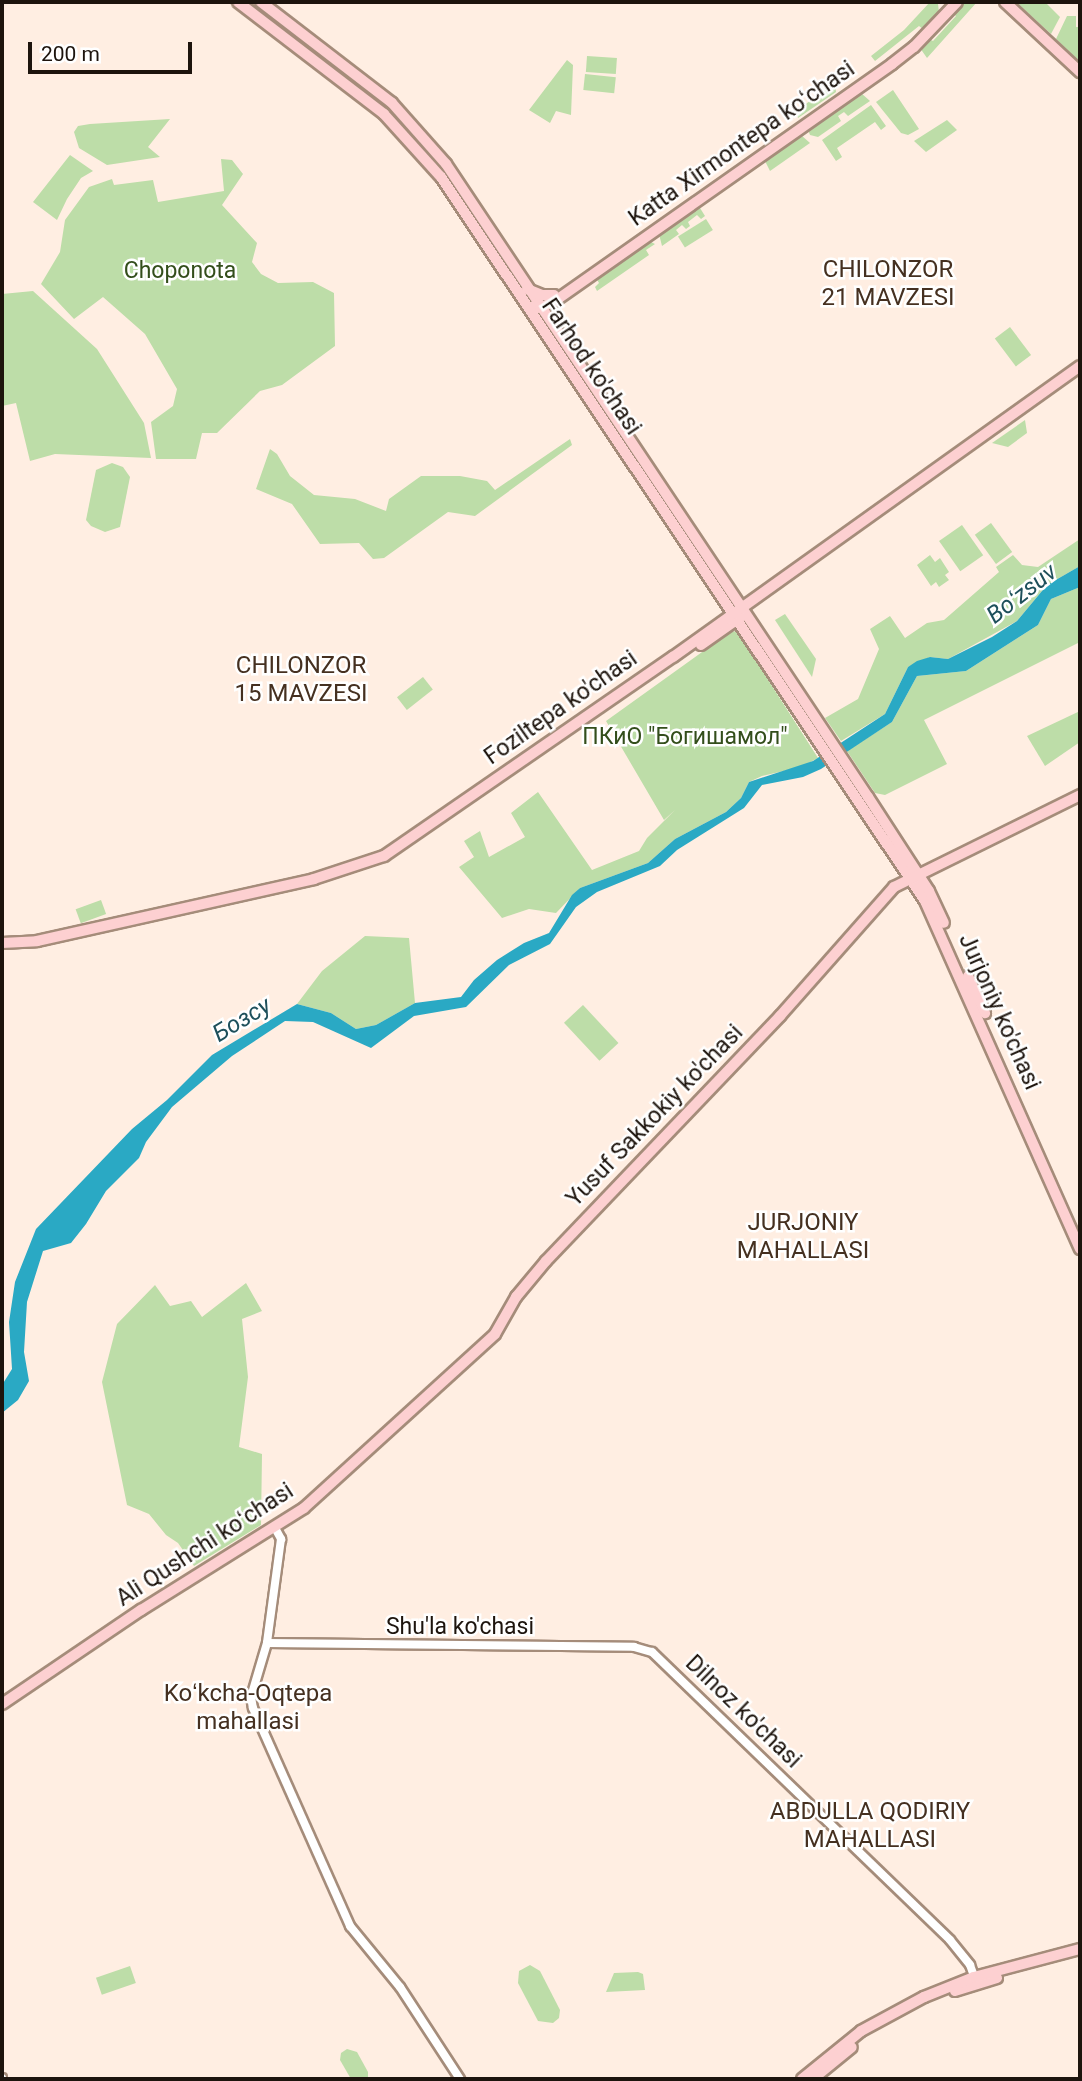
<!DOCTYPE html>
<html>
<head>
<meta charset="utf-8">
<style>
	body { margin:0 }
	#map { position:relative; width:1082px; height:2081px; overflow:hidden; background:#ffeee2; font-family:Roboto,sans-serif }
	div>[style] { position:absolute }
	[style*='--x'] { left:calc(var(--x)*1px); top:calc(var(--y)*1px); width:calc(var(--w)*1px); rotate:calc(var(--a)*1deg) }
	.green>* { inset:0; background:#bddda8; transform-origin:0 0 }
	.water>* { inset:0; background:#2aa9c4 }
	.roads { filter:drop-shadow(2px 0 #a58c7a) drop-shadow(-2px 0 #a58c7a) drop-shadow(0 2px #a58c7a) drop-shadow(0 -2px #a58c7a) }
	.minor>* { height:8px; margin:-4px; padding:0 4px; transform-origin:4px; border-radius:4px; background:#fff }
	.major>* { height:10px; margin:-5px; padding:0 5px; transform-origin:5px; border-radius:5px; background:#fdd0d1 }
	span { translate:-50% -50%; white-space:nowrap; text-align:center; line-height:1.15; -webkit-text-stroke:5px #fff; paint-order:stroke }
	.street-label { font-size:23px; color:#1d140d }
	.park-label { font-size:23px; color:#334e1b }
	.neighbourhood-label { font-size:24px; color:#453020 }
	.water-label { font-size:24px; color:#1e505b; font-style:italic }
	.frame { position:absolute; inset:0; border:4px solid #1d140d; pointer-events:none }
	.scale { position:absolute; left:28px; top:42px; width:164px; height:32px; box-sizing:border-box; border:4px solid #1d140d; border-top:0; padding-left:9px; font-size:21px; line-height:24px; white-space:nowrap; color:#1d140d; -webkit-text-stroke:5px #fff; paint-order:stroke }
</style>
</head>
<body>
<div id="map">
	<div class="green">
		<i style="clip-path:polygon(930px 2px,938px 4px,939px 12px,923px 29px,919px 26px,875px 61px,871px 56px,904px 30px)"></i>
		<i style="clip-path:polygon(962px 2px,977px 2px,927px 58px,920px 48px,929px 39px,933px 41px,956px 16px,953px 13px)"></i>
		<i style="clip-path:polygon(1016px 2px,1045px 2px,1060px 17px,1051px 34px)"></i>
		<i style="clip-path:polygon(1067px 16px,1076px 16px,1076px 27px,1080px 27px,1080px 62px,1056px 39px)"></i>
		<i style="left:587px;top:56px;width:30px;height:16px;rotate:4deg"></i>
		<i style="clip-path:polygon(567px 60px,573px 65px,571px 115px,556px 111px,550px 123px,529px 110px)"></i>
		<i style="left:585px;top:74px;width:31px;height:16px;rotate:6deg"></i>
		<i style="clip-path:polygon(835px 83px,836px 92px,798px 118px,796px 111px)"></i>
		<i style="clip-path:polygon(893px 90px,919px 129px,908px 135px,901px 133px,876px 102px)"></i>
		<i style="clip-path:polygon(861px 93px,870px 101px,848px 116px,844px 112px,838px 116px,841px 121px,818px 137px,810px 135px,808px 130px)"></i>
		<i style="clip-path:polygon(871px 105px,886px 126px,881px 130px,875px 122px,837px 148px,842px 157px,836px 161px,822px 140px)"></i>
		<i style="clip-path:polygon(170px 119px,148px 147px,160px 157px,107px 165px,79px 148px,74px 132px,78px 126px,90px 124px)"></i>
		<i style="clip-path:polygon(947px 120px,957px 130px,926px 152px,914px 141px)"></i>
		<i style="clip-path:polygon(801px 135px,810px 143px,770px 171px,765px 161px)"></i>
		<i style="clip-path:polygon(70px 155px,93px 171px,81px 178px,67px 199px,57px 220px,33px 202px)"></i>
		<i style="clip-path:polygon(221px 159px,232px 160px,243px 174px,222px 205px,257px 243px,252px 262px,261px 274px,278px 283px,313px 282px,334px 293px,335px 346px,282px 385px,260px 391px,217px 433px,202px 433px,196px 459px,156px 459px,151px 422px,173px 406px,177px 389px,145px 334px,103px 297px,74px 319px,41px 284px,60px 252px,65px 220px,89px 187px,112px 179px,114px 185px,153px 180px,158px 202px,224px 191px)"></i>
		<i style="clip-path:polygon(695px 208px,700px 208px,705px 216px,701px 219px,697px 215px,688px 222px,690px 226px,686px 229px,682px 225px,676px 230px,679px 234px,662px 246px,659px 234px)"></i>
		<i style="left:706px;top:219px;width:13px;height:33px;rotate:58deg"></i>
		<i style="clip-path:polygon(649px 241px,655px 244px,646px 250px,649px 255px,597px 291px,595px 287px,599px 283px,596px 278px)"></i>
		<i style="clip-path:polygon(33px 291px,97px 349px,144px 423px,151px 458px,55px 454px,30px 461px,16px 403px,2px 406px,2px 294px)"></i>
		<i style="left:1010px;top:327px;width:35px;height:19px;rotate:53deg"></i>
		<i style="clip-path:polygon(1025px 420px,1027px 433px,1008px 447px,992px 443px)"></i>
		<i style="clip-path:polygon(570px 439px,572px 445px,475px 516px,448px 512px,384px 558px,373px 559px,359px 543px,320px 544px,292px 504px,256px 489px,270px 449px,277px 454px,290px 476px,314px 495px,355px 499px,386px 511px,389px 499px,421px 476px,460px 476px,487px 481px,495px 490px)"></i>
		<i style="clip-path:polygon(112px 463px,123px 467px,130px 477px,120px 527px,105px 532px,91px 526px,86px 520px,96px 470px)"></i>
		<i style="left:991px;top:523px;width:36px;height:20px;rotate:54deg"></i>
		<i style="left:962px;top:525px;width:37px;height:28px;rotate:55deg"></i>
		<i style="clip-path:polygon(1080px 539px,1080px 566px,1047px 585px,1017px 621px,948px 659px,930px 657px,908px 667px,885px 714px,841px 741px,825px 718px,858px 699px,879px 649px,870px 629px,890px 616px,905px 638px,927px 623px,944px 620px,999px 572px,996px 567px,1013px 555px,1022px 565px,1038px 567px)"></i>
		<i style="clip-path:polygon(930px 555px,935px 562px,940px 558px,949px 572px,945px 575px,949px 580px,939px 587px,936px 582px,931px 586px,917px 565px)"></i>
		<i style="clip-path:polygon(1080px 587px,1080px 642px,924px 720px,947px 764px,885px 795px,875px 793px,847px 751px,892px 722px,917px 676px,966px 671px,1038px 625px,1051px 599px)"></i>
		<i style="clip-path:polygon(785px 614px,816px 659px,812px 677px,775px 620px)"></i>
		<i style="clip-path:polygon(737px 631px,818px 758px,801px 767px,762px 776px,749px 782px,741px 798px,726px 812px,675px 839px,648px 863px,580px 888px,556px 913px,529px 909px,502px 918px,459px 867px,474px 857px,464px 841px,480px 831px,489px 857px,525px 837px,511px 813px,538px 792px,592px 870px,639px 851px,647px 838px,675px 810px,664px 820px,606px 721px,730px 632px)"></i>
		<i style="left:423px;top:677px;width:16px;height:33px;rotate:52deg"></i>
		<i style="clip-path:polygon(1080px 711px,1080px 742px,1045px 766px,1027px 736px)"></i>
		<i style="left:101px;top:900px;width:15px;height:27px;rotate:70deg"></i>
		<i style="clip-path:polygon(365px 936px,409px 938px,415px 1003px,376px 1025px,356px 1029px,331px 1013px,297px 1004px,322px 971px)"></i>
		<i style="left:583px;top:1005px;width:52px;height:26px;rotate:47deg"></i>
		<i style="clip-path:polygon(246px 1283px,262px 1311px,242px 1319px,248px 1377px,239px 1447px,262px 1454px,261px 1525px,194px 1566px,178px 1543px,166px 1535px,149px 1514px,127px 1505px,102px 1382px,117px 1324px,155px 1285px,170px 1306px,191px 1301px,202px 1317px)"></i>
		<i style="clip-path:polygon(530px 1965px,540px 1971px,560px 2010px,559px 2018px,553px 2023px,538px 2021px,518px 1983px,519px 1971px)"></i>
		<i style="left:130px;top:1966px;width:18px;height:36px;rotate:71deg"></i>
		<i style="clip-path:polygon(638px 1972px,643px 1974px,645px 1990px,606px 1992px,614px 1973px)"></i>
		<i style="clip-path:polygon(347px 2049px,357px 2052px,368px 2072px,368px 2079px,351px 2079px,340px 2060px,341px 2053px)"></i>
	</div>
	<div class="water">
		<i style="clip-path:polygon(1080px 566px,1080px 587px,1051px 599px,1038px 625px,966px 671px,917px 676px,892px 722px,821px 769px,803px 777px,762px 785px,744px 808px,677px 850px,660px 866px,597px 892px,576px 907px,550px 944px,509px 965px,466px 1007px,414px 1016px,371px 1048px,313px 1022px,285px 1021px,232px 1056px,172px 1107px,146px 1142px,139px 1158px,106px 1191px,86px 1224px,71px 1243px,43px 1251px,27px 1302px,24px 1352px,29px 1381px,18px 1400px,2px 1413px,2px 1385px,12px 1369px,9px 1322px,15px 1282px,36px 1229px,132px 1129px,167px 1100px,212px 1055px,297px 1004px,331px 1013px,356px 1029px,376px 1025px,415px 1003px,461px 997px,474px 980px,497px 960px,524px 943px,549px 933px,572px 895px,580px 888px,648px 863px,675px 839px,726px 812px,741px 798px,749px 782px,813px 761px,885px 714px,908px 667px,917px 661px,930px 657px,948px 659px,992px 637px,1017px 621px,1047px 585px)"></i>
	</div>
	<div class="roads">
		<div class="minor">
			<i style="--x:275;--y:1528;--w:13;--a:61"></i>
			<i style="--x:281;--y:1539;--w:105;--a:97.7"></i>
			<i style="--x:267;--y:1643;--w:56;--a:106.5"></i>
			<i style="--x:251;--y:1697;--w:11;--a:80"></i>
			<i style="--x:253;--y:1708;--w:239;--a:66"></i>
			<i style="--x:350;--y:1926;--w:79;--a:50.7"></i>
			<i style="--x:400;--y:1987;--w:110;--a:56.9"></i>
			<i style="--x:267;--y:1643;--w:367;--a:0.6"></i>
			<i style="--x:634;--y:1647;--w:19;--a:16"></i>
			<i style="--x:652;--y:1652;--w:414;--a:44"></i>
			<i style="--x:950;--y:1940;--w:32;--a:51"></i>
			<i style="--x:970;--y:1965;--w:15;--a:70"></i>
			<i style="--x:2;--y:2078;--w:1;--a:90"></i>
		</div>
		<div class="major">
			<i style="--x:238;--y:2;--w:184;--a:37.5"></i>
			<i style="--x:384;--y:114;--w:85;--a:47.9"></i>
			<i style="--x:441;--y:177;--w:871;--a:56.24"></i>
			<i style="--x:925;--y:901;--w:381;--a:66"></i>
			<i style="--x:261;--y:2;--w:165;--a:37.6"></i>
			<i style="--x:392;--y:103;--w:81;--a:48.5"></i>
			<i style="--x:446;--y:164;--w:761;--a:56.31"></i>
			<i style="--x:868;--y:797;--w:112;--a:57"></i>
			<i style="--x:929;--y:891;--w:35;--a:65"></i>
			<i style="--x:1005;--y:2;--w:103;--a:43"></i>
			<i style="--x:527;--y:289;--w:16;--a:22"></i>
			<i style="--x:542;--y:295;--w:12;--a:0"></i>
			<i style="--x:534;--y:306;--w:6;--a:18"></i>
			<i style="--x:540;--y:308;--w:17;--a:-25"></i>
			<i style="--x:555;--y:301;--w:412;--a:-35.1"></i>
			<i style="--x:892;--y:64;--w:28;--a:-38"></i>
			<i style="--x:914;--y:47;--w:62;--a:-46.3"></i>
			<i style="--x:701;--y:645;--w:50;--a:-35.3"></i>
			<i style="--x:2;--y:943;--w:35;--a:-3"></i>
			<i style="--x:37;--y:941;--w:284;--a:-12.6"></i>
			<i style="--x:314;--y:879;--w:74;--a:-18.2"></i>
			<i style="--x:384;--y:856;--w:351;--a:-34.6"></i>
			<i style="--x:673;--y:657;--w:500;--a:-35.56"></i>
			<i style="--x:968;--y:976;--w:41;--a:65.3"></i>
			<i style="--x:2;--y:1704;--w:168;--a:-34.1"></i>
			<i style="--x:141;--y:1610;--w:192;--a:-32"></i>
			<i style="--x:304;--y:1508;--w:258;--a:-42.3"></i>
			<i style="--x:495;--y:1334;--w:43;--a:-60.4"></i>
			<i style="--x:516;--y:1297;--w:47;--a:-50.2"></i>
			<i style="--x:546;--y:1261;--w:339;--a:-46.3"></i>
			<i style="--x:780;--y:1016;--w:172;--a:-48.5"></i>
			<i style="--x:894;--y:887;--w:208;--a:-26.3"></i>
			<i style="--x:955;--y:1991;--w:44;--a:-17.2"></i>
			<i style="--x:802;--y:2079;--w:76;--a:-39.1"></i>
			<i style="--x:861;--y:2031;--w:72;--a:-28.4"></i>
			<i style="--x:924;--y:1997;--w:54;--a:-21.8"></i>
			<i style="--x:974;--y:1977;--w:110;--a:-14.8"></i>
			<i style="--x:813;--y:2079;--w:50;--a:-39.4"></i>
		</div>
	</div>
	<div class="street-label">
		<span style="left:742px;top:144px;rotate:-35deg">Katta Xirmontepa koʻchasi</span>
		<span style="left:591px;top:367px;rotate:56deg">Farhod ko'chasi</span>
		<span style="left:561px;top:708px;rotate:-35deg">Foziltepa ko'chasi</span>
		<span style="left:999px;top:1012px;rotate:66deg">Jurjoniy ko'chasi</span>
		<span style="left:655px;top:1116px;rotate:-46deg">Yusuf Sakkokiy ko'chasi</span>
		<span style="left:205px;top:1545px;rotate:-33deg">Ali Qushchi koʻchasi</span>
		<span style="left:460px;top:1627px">Shu'la ko'chasi</span>
		<span style="left:743px;top:1712px;rotate:44deg">Dilnoz ko'chasi</span>
	</div>
	<div class="park-label">
		<span style="left:180px;top:271px">Choponota</span>
		<span style="left:685px;top:737px">ПКиО "Богишамол"</span>
	</div>
	<div class="neighbourhood-label">
		<span style="left:888px;top:284px">CHILONZOR<br>21 MAVZESI</span>
		<span style="left:301px;top:680px">CHILONZOR<br>15 MAVZESI</span>
		<span style="left:803px;top:1237px">JURJONIY<br>MAHALLASI</span>
		<span style="left:248px;top:1708px">Koʻkcha-Oqtepa<br>mahallasi</span>
		<span style="left:870px;top:1826px">ABDULLA QODIRIY<br>MAHALLASI</span>
	</div>
	<div class="water-label">
		<span style="left:1022px;top:594px;rotate:-38deg">Boʻzsuv</span>
		<span style="left:242px;top:1020px;rotate:-31deg">Бозсу</span>
	</div>
	<div class="frame"></div>
	<div class="scale">200 m</div>
</div>
</body>
</html>
